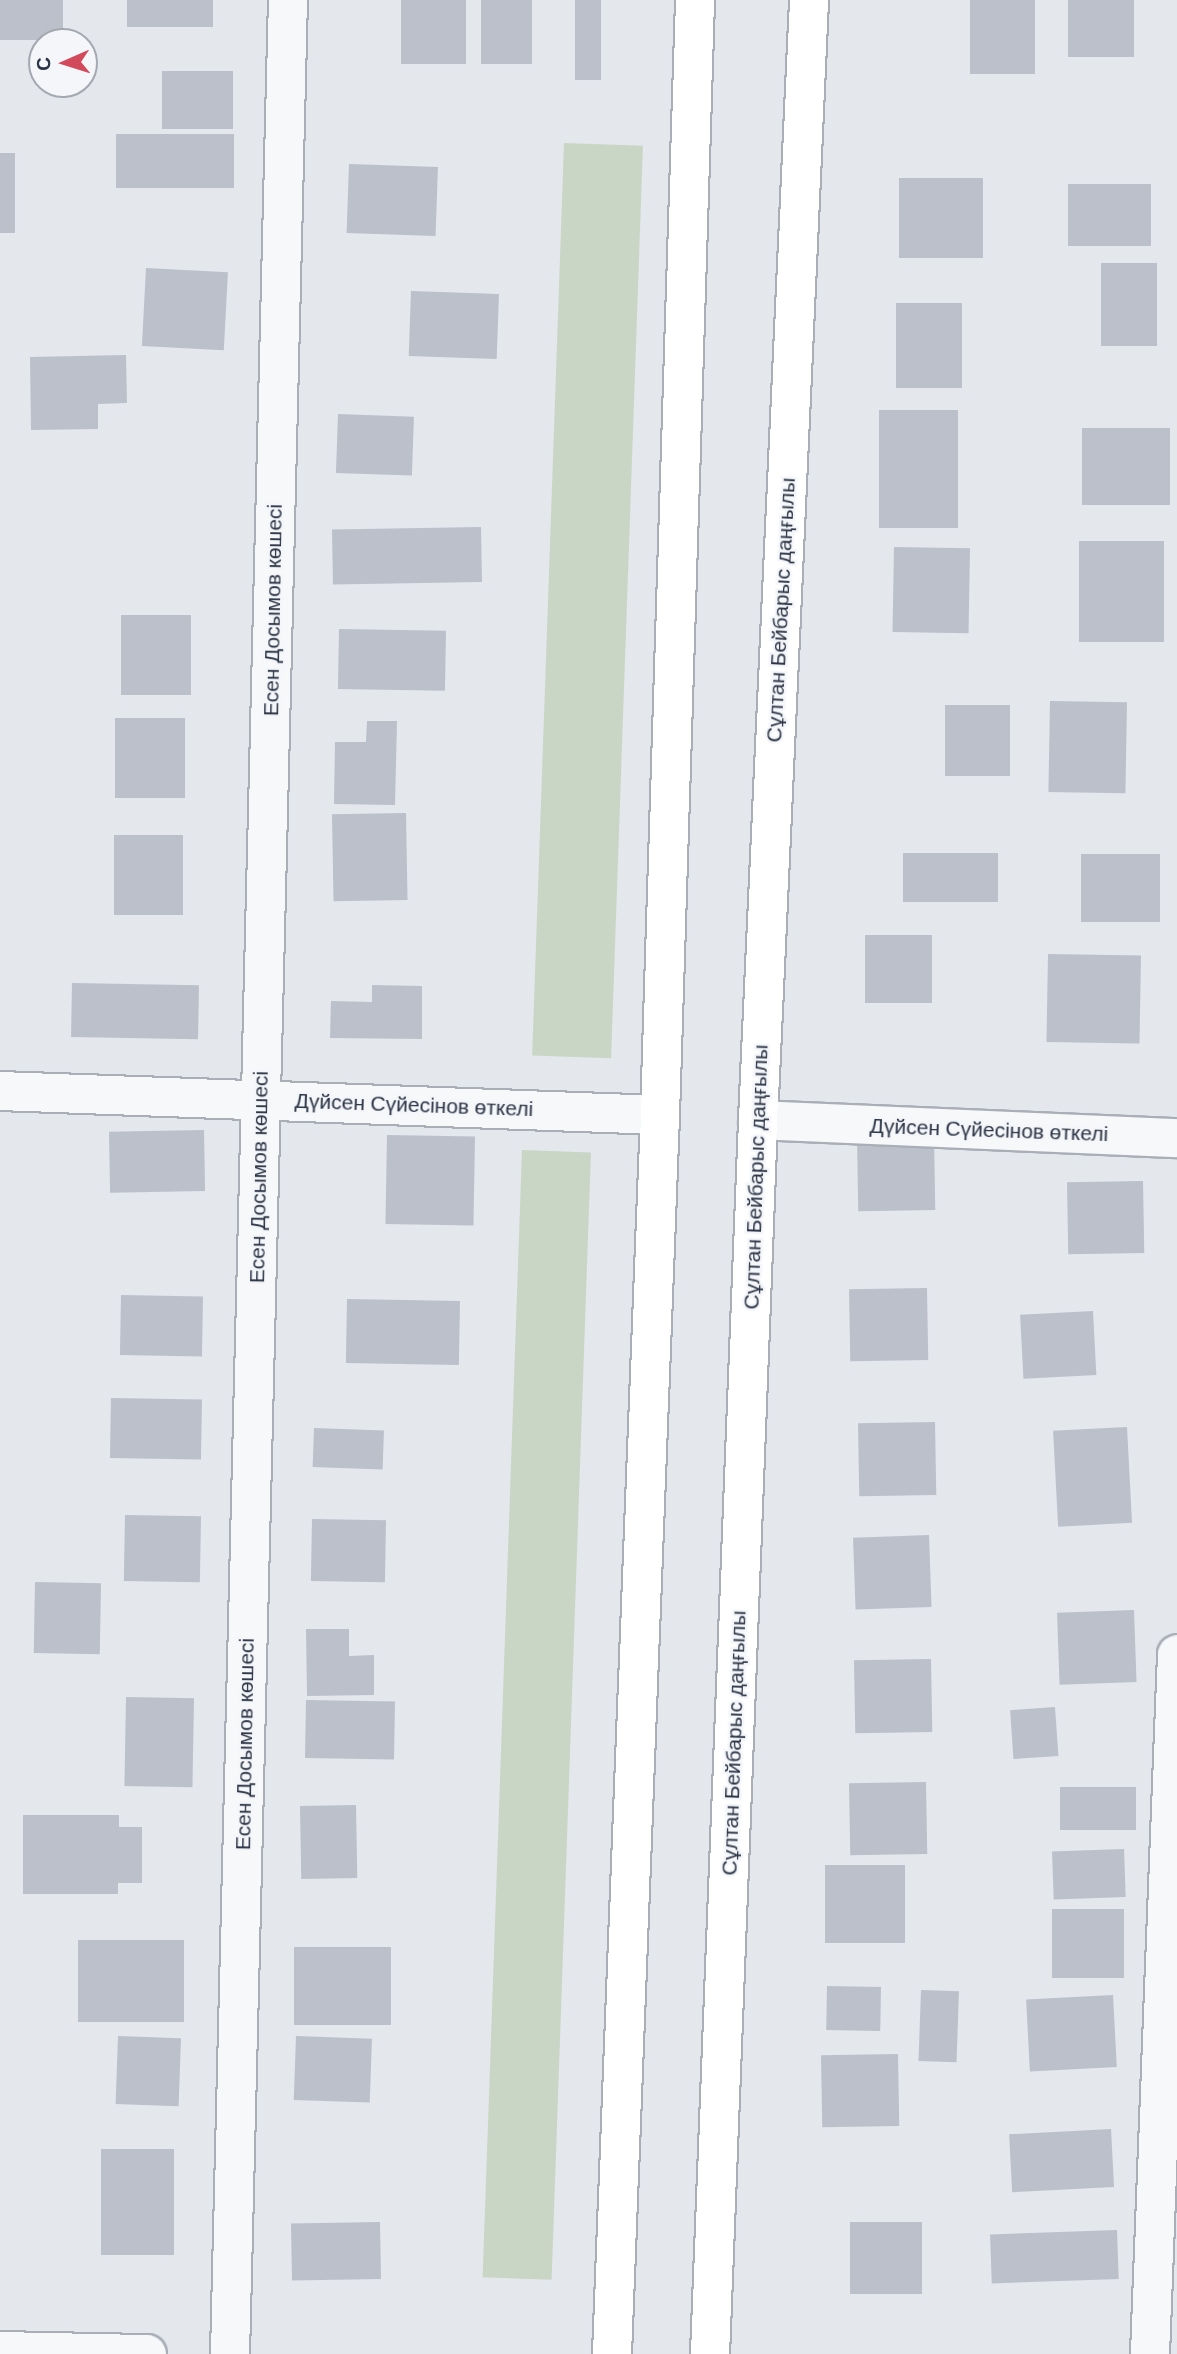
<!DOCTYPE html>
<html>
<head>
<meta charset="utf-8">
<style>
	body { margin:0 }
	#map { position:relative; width:1177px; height:2354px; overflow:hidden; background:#e4e7ec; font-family:"DM Sans",sans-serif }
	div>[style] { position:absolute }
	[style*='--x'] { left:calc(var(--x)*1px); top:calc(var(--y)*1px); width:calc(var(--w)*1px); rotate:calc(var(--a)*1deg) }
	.green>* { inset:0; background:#c9d6c5; transform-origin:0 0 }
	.building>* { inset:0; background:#bbc0ca; transform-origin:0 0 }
	.roads { filter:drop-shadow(2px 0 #a9aeb7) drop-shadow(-2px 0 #a9aeb7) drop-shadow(0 2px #a9aeb7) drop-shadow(0 -2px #a9aeb7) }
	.minor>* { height:38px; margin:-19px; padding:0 19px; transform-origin:19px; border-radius:19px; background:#f7f8fa }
	.major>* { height:38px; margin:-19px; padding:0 19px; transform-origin:19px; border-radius:19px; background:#fff }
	span { translate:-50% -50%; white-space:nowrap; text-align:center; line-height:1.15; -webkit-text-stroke:5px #f4f6f9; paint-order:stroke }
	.street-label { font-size:21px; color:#2b3445 }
	.north { position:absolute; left:28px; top:28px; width:70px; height:70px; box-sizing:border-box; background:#f4f6f9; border:2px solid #a4a8b1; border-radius:50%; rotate:267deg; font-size:19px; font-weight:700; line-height:28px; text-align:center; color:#2b3445 }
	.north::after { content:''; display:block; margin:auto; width:24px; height:32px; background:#d1495b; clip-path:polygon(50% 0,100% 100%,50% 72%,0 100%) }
</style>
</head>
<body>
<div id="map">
	<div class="green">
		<i style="left:564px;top:143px;width:79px;height:913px;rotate:2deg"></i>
		<i style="left:522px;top:1150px;width:69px;height:1128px;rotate:2deg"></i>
	</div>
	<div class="building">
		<i style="left:0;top:0;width:63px;height:40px"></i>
		<i style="left:127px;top:0;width:86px;height:27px"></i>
		<i style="left:401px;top:0;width:65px;height:64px"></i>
		<i style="left:481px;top:0;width:51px;height:64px"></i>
		<i style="left:575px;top:0;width:26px;height:80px"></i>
		<i style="left:970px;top:0;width:65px;height:74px"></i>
		<i style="left:1068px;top:0;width:66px;height:57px"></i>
		<i style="left:162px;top:71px;width:71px;height:58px"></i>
		<i style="left:116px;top:134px;width:118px;height:54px"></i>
		<i style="left:0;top:153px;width:15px;height:80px"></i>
		<i style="left:349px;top:164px;width:89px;height:69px;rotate:2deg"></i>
		<i style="left:899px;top:178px;width:84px;height:80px"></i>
		<i style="left:1068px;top:184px;width:83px;height:62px"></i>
		<i style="left:1101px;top:263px;width:56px;height:83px"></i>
		<i style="left:146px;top:268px;width:82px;height:78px;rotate:3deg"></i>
		<i style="left:411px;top:291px;width:88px;height:65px;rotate:2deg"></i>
		<i style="left:896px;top:303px;width:66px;height:85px"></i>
		<i style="clip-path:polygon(126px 355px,127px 403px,98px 404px,98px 429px,31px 430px,30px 357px)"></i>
		<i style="left:879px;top:410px;width:79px;height:118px"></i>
		<i style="left:338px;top:414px;width:76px;height:59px;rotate:2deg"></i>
		<i style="left:1082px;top:428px;width:88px;height:77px"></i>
		<i style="left:481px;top:527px;width:55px;height:149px;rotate:89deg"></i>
		<i style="left:1079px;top:541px;width:85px;height:101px"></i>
		<i style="left:894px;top:547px;width:76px;height:85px;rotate:1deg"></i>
		<i style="left:121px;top:615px;width:70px;height:80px"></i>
		<i style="left:339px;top:629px;width:107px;height:60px;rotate:1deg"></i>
		<i style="left:1050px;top:701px;width:77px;height:91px;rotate:1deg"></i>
		<i style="left:945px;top:705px;width:65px;height:71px"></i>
		<i style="left:115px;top:718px;width:70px;height:80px"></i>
		<i style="clip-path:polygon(367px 721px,397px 721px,395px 805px,334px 804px,335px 742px,366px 742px)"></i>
		<i style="left:406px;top:813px;width:87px;height:74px;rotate:89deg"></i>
		<i style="left:114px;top:835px;width:69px;height:80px"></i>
		<i style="left:903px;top:853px;width:95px;height:49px"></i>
		<i style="left:1081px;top:854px;width:79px;height:68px"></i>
		<i style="left:865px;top:935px;width:67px;height:68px"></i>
		<i style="left:1048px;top:954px;width:93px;height:88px;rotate:1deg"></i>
		<i style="left:72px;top:983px;width:127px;height:54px;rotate:1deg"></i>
		<i style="clip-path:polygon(372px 985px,422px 986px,422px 1039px,330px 1038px,331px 1001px,372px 1002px)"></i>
		<i style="left:204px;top:1130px;width:61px;height:95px;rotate:89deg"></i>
		<i style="left:387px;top:1135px;width:88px;height:89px;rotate:1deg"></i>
		<i style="left:934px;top:1137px;width:73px;height:77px;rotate:89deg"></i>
		<i style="left:1143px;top:1181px;width:72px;height:76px;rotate:89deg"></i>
		<i style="left:927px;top:1288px;width:72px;height:78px;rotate:89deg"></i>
		<i style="left:121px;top:1295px;width:82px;height:60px;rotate:1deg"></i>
		<i style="left:347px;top:1299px;width:113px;height:64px;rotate:1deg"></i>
		<i style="left:1093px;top:1311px;width:64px;height:73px;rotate:87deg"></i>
		<i style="left:111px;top:1398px;width:91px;height:60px;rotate:1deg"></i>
		<i style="left:935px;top:1422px;width:73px;height:77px;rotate:89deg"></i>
		<i style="left:1127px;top:1427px;width:96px;height:74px;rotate:87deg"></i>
		<i style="left:314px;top:1428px;width:70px;height:39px;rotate:2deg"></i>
		<i style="left:125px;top:1515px;width:76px;height:66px;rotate:1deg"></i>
		<i style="left:312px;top:1519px;width:74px;height:62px;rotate:1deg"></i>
		<i style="left:929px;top:1535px;width:72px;height:76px;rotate:88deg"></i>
		<i style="left:35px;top:1582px;width:66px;height:71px;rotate:1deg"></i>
		<i style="left:1134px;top:1610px;width:72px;height:77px;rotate:88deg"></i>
		<i style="clip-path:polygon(306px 1629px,349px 1629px,349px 1656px,374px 1655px,374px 1695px,307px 1696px)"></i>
		<i style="left:931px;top:1659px;width:73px;height:77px;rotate:89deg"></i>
		<i style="left:126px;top:1697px;width:68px;height:89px;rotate:1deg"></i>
		<i style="left:306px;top:1700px;width:89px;height:58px;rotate:1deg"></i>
		<i style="left:1055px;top:1707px;width:49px;height:45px;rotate:86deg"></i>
		<i style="left:926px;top:1782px;width:72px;height:77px;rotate:89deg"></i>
		<i style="left:1136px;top:1787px;width:43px;height:76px;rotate:90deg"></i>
		<i style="left:356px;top:1805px;width:73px;height:56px;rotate:89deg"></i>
		<i style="clip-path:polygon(23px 1815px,119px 1815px,119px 1827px,142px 1827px,142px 1883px,118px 1883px,118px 1894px,23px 1894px)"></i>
		<i style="left:1124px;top:1849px;width:48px;height:72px;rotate:88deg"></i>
		<i style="left:825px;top:1865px;width:80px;height:78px"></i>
		<i style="left:1052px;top:1909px;width:72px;height:69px"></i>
		<i style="left:184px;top:1940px;width:82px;height:106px;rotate:90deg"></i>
		<i style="left:391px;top:1947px;width:78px;height:97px;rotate:90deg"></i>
		<i style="left:827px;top:1986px;width:54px;height:44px;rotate:1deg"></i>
		<i style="left:921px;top:1990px;width:38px;height:71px;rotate:2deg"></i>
		<i style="left:1113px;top:1995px;width:72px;height:87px;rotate:87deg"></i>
		<i style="left:118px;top:2036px;width:63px;height:68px;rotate:2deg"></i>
		<i style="left:296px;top:2036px;width:76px;height:64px;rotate:2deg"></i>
		<i style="left:898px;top:2054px;width:72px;height:77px;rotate:89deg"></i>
		<i style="left:1111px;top:2129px;width:58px;height:102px;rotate:87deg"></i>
		<i style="left:101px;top:2149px;width:73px;height:106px"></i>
		<i style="left:380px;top:2222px;width:57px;height:89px;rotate:89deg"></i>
		<i style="left:850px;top:2222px;width:72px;height:72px"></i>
		<i style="left:1117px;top:2230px;width:49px;height:127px;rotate:88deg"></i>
	</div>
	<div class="roads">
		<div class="minor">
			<i style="--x:0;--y:1091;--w:660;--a:2.08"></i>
			<i style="--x:758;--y:1120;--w:419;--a:2.5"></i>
			<i style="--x:0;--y:2351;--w:147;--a:1.2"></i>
			<i style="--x:230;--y:2354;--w:2355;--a:-88.59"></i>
			<i style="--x:1150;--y:2354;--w:700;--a:-87.79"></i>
		</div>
		<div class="major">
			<i style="--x:612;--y:2354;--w:1240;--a:-87.78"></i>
			<i style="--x:660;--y:1115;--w:1116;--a:-88.2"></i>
			<i style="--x:710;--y:2354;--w:1235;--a:-87.77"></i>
			<i style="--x:758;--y:1120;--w:1121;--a:-87.39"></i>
		</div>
	</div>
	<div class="street-label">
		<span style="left:273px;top:610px;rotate:-89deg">Есен Досымов көшесі</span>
		<span style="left:781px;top:610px;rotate:-87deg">Сұлтан Бейбарыс даңғылы</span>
		<span style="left:414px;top:1105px;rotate:2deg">Дүйсен Сүйесінов өткелі</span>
		<span style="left:989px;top:1130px;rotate:2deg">Дүйсен Сүйесінов өткелі</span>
		<span style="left:259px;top:1177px;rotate:-89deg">Есен Досымов көшесі</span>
		<span style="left:756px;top:1177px;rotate:-88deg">Сұлтан Бейбарыс даңғылы</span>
		<span style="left:734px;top:1743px;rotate:-88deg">Сұлтан Бейбарыс даңғылы</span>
		<span style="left:245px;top:1744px;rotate:-89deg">Есен Досымов көшесі</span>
	</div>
	<div class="north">С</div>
</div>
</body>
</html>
